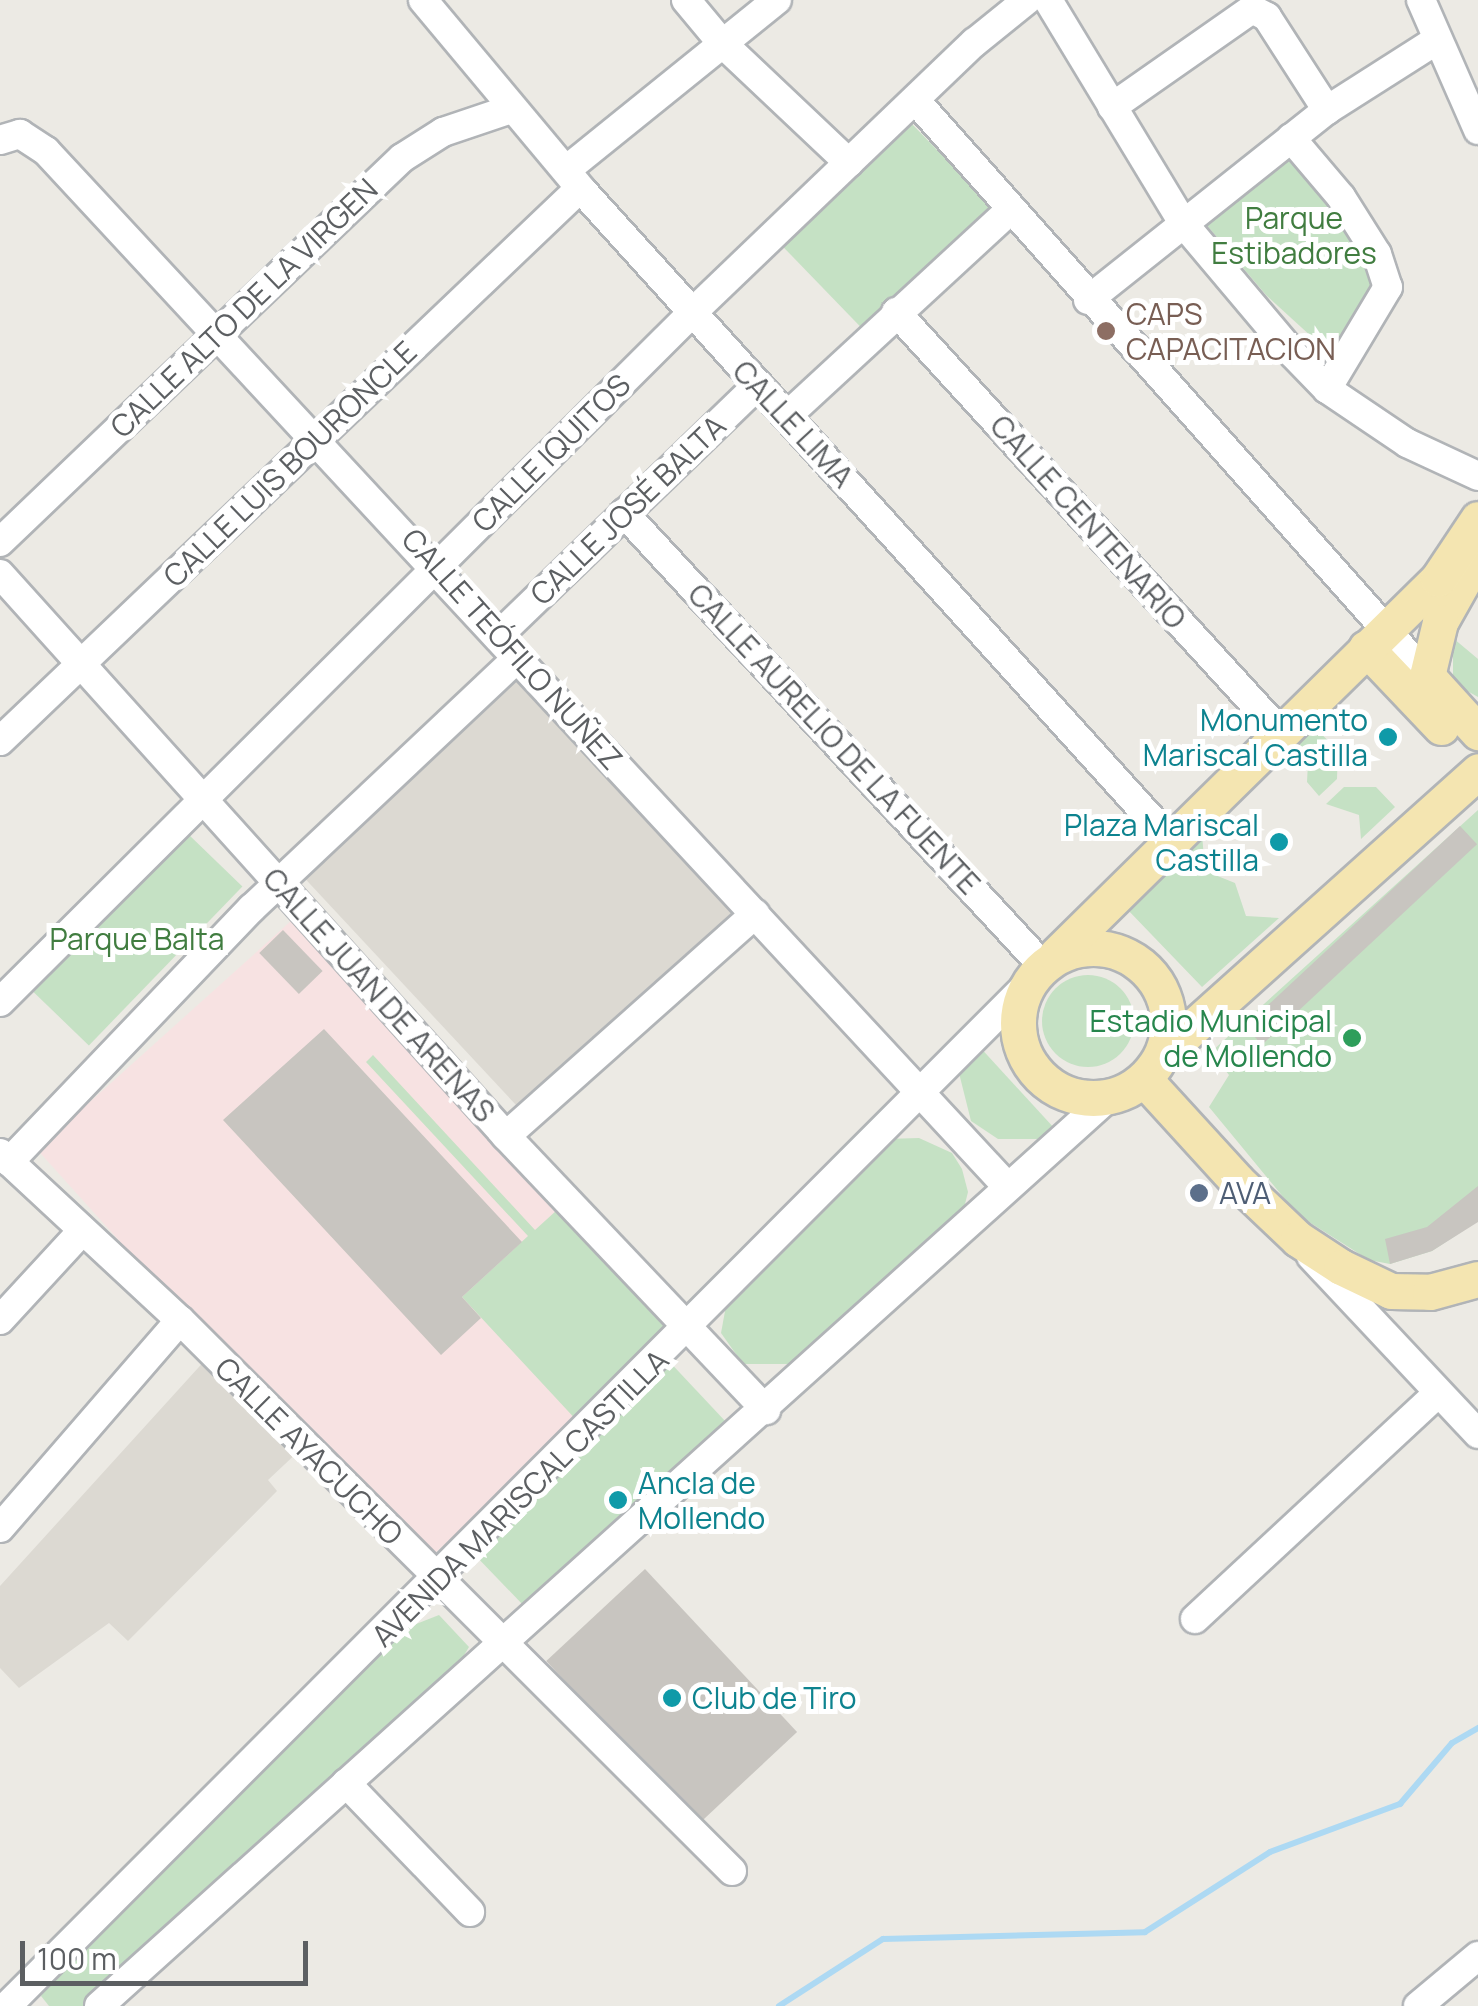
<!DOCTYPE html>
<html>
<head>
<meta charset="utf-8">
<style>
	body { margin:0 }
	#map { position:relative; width:1478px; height:2006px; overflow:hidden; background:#eceae4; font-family:Manrope,sans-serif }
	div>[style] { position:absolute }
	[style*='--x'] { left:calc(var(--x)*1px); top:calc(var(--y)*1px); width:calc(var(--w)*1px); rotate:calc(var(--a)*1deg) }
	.education>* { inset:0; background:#dcd9d2; transform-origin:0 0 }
	.medical>* { inset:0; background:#f7e2e2; transform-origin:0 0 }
	.green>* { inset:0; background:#c5e1c4; transform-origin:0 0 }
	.round { border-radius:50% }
	.stream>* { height:6px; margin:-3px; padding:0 3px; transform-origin:3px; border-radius:3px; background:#add9f3 }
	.building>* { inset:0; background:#c8c5c0; transform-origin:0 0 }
	.roads { filter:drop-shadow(2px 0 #b1b4b7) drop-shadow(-2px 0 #b1b4b7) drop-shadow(0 2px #b1b4b7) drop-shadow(0 -2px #b1b4b7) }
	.minor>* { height:28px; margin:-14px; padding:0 14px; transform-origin:14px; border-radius:14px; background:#fff }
	.major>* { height:35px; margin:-17.5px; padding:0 17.5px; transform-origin:17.5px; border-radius:17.5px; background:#f4e5b1 }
	.major>.ring { margin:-17.5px; padding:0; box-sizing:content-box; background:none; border:35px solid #f4e5b1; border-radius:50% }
	.dots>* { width:28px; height:28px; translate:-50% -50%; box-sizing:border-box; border:5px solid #fff; border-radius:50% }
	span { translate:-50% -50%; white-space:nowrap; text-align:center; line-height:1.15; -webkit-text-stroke:10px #fff; paint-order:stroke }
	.park-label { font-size:30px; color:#417d40 }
	.street-label { font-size:30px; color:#5c5f62 }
	.education-label { font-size:30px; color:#785e54 }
	.left { translate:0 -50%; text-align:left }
	.culture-label { font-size:30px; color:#0d838f }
	.right { translate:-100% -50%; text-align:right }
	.leisure-label { font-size:30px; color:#27864d }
	.service-label { font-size:30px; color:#4e5e75 }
	.scale { position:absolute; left:20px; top:1941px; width:288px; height:45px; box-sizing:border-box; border:5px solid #5c5f62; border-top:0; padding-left:12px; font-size:30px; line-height:35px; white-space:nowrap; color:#5c5f62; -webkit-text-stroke:8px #fff; paint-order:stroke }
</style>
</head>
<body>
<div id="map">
	<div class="education">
		<i style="left:513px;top:678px;width:321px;height:289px;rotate:47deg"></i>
		<i style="clip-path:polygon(208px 1357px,301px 1449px,268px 1480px,277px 1491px,128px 1641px,109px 1623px,19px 1688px,0 1668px,0 1586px)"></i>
	</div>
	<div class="medical">
		<i style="left:292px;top:920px;width:566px;height:343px;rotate:48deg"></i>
	</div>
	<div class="green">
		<i style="left:911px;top:123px;width:115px;height:178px;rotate:46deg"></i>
		<i style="clip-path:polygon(1302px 148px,1386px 289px,1336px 359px,1266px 295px,1204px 222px)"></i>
		<i style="clip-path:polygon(1453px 638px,1478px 659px,1478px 697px,1453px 683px)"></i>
		<i style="clip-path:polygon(1315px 728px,1338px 750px,1337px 779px,1319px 796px,1307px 782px,1308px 762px,1285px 758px)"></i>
		<i style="clip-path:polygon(1344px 787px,1376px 787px,1395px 807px,1361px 839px,1359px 815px,1326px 804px)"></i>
		<i style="clip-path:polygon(1478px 810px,1478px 1221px,1432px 1251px,1390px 1264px,1369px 1260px,1298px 1215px,1209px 1107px,1229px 1075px,1211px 1052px)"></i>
		<i style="left:187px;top:833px;width:77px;height:221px;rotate:44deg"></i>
		<i style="clip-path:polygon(1202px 834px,1205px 871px,1235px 883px,1246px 916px,1279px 918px,1202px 987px,1126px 908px)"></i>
		<i class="round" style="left:1042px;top:975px;width:92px;height:92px"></i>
		<i style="clip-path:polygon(977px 1044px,1055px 1129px,1044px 1139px,998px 1139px,971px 1121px,959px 1073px)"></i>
		<i style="clip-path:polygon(373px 1055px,535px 1230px,557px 1210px,674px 1337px,580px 1424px,462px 1297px,528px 1236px,366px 1062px)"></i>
		<i style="clip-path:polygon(919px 1138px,952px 1153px,962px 1169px,968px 1192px,961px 1220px,794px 1364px,743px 1364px,721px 1333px,728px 1295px,885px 1139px)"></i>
		<i style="clip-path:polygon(665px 1357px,726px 1422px,525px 1607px,473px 1553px)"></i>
		<i style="clip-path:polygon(439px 1615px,469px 1647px,457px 1667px,85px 2006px,49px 2006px,41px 1996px,52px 1974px,406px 1628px)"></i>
	</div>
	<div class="stream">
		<i style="--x:779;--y:2006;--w:124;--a:-32.8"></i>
		<i style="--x:883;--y:1939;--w:262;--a:-1.5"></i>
		<i style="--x:1145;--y:1932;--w:148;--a:-32.6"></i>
		<i style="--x:1270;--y:1852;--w:139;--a:-20.3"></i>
		<i style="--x:1400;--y:1804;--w:80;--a:-49.6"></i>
		<i style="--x:1452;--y:1743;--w:30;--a:-30"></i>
	</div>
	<div class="building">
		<i style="left:1460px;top:826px;width:25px;height:294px;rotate:47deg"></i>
		<i style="left:283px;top:930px;width:57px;height:33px;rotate:46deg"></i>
		<i style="clip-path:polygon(324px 1029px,522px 1242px,462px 1297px,481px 1318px,441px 1355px,223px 1120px)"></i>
		<i style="clip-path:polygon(1478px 1186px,1478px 1222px,1432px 1251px,1390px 1264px,1385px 1239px,1427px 1227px)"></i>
		<i style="left:645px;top:1569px;width:223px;height:135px;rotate:47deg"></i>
	</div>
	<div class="roads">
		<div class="minor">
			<i style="--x:423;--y:0;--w:245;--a:50.1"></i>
			<i style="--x:580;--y:188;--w:881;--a:47.85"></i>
			<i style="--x:686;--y:0;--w:55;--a:50.2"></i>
			<i style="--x:721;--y:42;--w:176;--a:43.4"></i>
			<i style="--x:1048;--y:0;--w:261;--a:58.8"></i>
			<i style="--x:1183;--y:223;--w:172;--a:49.9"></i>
			<i style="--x:1294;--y:355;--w:47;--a:45.9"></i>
			<i style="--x:1327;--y:389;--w:97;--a:34"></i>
			<i style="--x:1407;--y:443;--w:78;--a:24.9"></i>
			<i style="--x:1421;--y:0;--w:142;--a:66.3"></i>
			<i style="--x:916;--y:101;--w:769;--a:48.37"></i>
			<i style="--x:1112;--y:107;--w:171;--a:-35"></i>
			<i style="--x:1252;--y:9;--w:17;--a:28"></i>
			<i style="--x:1267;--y:17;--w:111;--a:57.2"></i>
			<i style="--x:1291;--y:138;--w:77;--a:49.7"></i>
			<i style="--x:1341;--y:197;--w:67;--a:57.7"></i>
			<i style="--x:1377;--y:254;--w:35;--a:72"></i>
			<i style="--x:1388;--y:287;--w:119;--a:120.9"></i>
			<i style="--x:0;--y:140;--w:21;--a:-17"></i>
			<i style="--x:20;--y:134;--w:31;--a:33"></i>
			<i style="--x:46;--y:151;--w:1411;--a:47.13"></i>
			<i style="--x:566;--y:170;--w:271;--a:-38.9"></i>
			<i style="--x:1088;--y:300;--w:305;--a:-38.5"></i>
			<i style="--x:1327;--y:110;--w:130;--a:-32.5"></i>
			<i style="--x:896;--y:312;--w:569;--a:47.56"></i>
			<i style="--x:788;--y:415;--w:304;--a:-42.7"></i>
			<i style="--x:624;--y:513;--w:617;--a:47.23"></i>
			<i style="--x:0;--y:542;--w:556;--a:-43.69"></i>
			<i style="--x:402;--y:158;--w:49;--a:-32.4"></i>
			<i style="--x:443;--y:132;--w:72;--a:-18.7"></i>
			<i style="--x:0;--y:574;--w:756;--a:48"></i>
			<i style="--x:506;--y:1136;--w:378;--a:46.5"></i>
			<i style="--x:501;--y:633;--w:356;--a:-44"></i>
			<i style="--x:0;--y:741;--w:801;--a:-43.63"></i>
			<i style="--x:0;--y:1002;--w:978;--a:-44.88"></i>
			<i style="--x:693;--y:312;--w:390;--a:-43.8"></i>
			<i style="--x:975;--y:42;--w:67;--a:-38.9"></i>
			<i style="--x:506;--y:1136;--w:334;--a:-41.7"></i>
			<i style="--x:0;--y:1153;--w:246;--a:42.9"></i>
			<i style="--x:180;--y:1320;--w:780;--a:44.95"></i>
			<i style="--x:9;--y:1162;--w:352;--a:-46.3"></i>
			<i style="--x:252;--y:908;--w:363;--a:-43.3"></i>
			<i style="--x:1311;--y:1256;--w:244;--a:46.8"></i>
			<i style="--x:0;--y:1320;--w:121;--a:-47.3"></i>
			<i style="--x:0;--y:1528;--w:275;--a:-49.1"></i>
			<i style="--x:1195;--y:1619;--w:330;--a:-42.9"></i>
			<i style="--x:346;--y:1783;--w:179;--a:46.1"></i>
			<i style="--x:7;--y:2006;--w:1443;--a:-45.03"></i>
			<i style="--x:99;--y:2006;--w:1360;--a:-41.99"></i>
			<i style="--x:1418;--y:2006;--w:78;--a:-39.8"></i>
		</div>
		<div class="major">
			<i style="--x:1476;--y:558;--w:73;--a:119.4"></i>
			<i style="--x:1440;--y:622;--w:56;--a:103.5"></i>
			<i style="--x:1427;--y:676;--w:76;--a:47.7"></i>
			<i style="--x:1366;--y:648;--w:109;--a:46.5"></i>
			<i class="ring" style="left:1018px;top:948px;width:115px;height:115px"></i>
			<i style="--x:1056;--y:955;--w:536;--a:-44.55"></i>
			<i style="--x:1438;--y:579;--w:72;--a:-56.3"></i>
			<i style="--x:1162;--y:1055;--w:425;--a:-41.9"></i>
			<i style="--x:1144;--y:1079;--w:138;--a:47.6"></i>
			<i style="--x:1237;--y:1181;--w:84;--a:43.6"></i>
			<i style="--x:1298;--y:1239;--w:51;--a:33.1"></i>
			<i style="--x:1341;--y:1267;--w:55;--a:25.6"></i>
			<i style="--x:1391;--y:1291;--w:39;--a:1"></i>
			<i style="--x:1430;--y:1292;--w:50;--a:-15.2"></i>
		</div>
	</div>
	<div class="dots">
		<i style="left:1106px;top:331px;background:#8d6e63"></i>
		<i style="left:1388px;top:737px;background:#0f9aa8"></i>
		<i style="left:1279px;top:842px;background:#0f9aa8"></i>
		<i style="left:1352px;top:1038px;background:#2e9e5b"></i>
		<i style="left:1199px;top:1193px;background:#5c6f8a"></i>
		<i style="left:618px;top:1500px;background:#0f9aa8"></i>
		<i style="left:672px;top:1698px;background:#0f9aa8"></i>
	</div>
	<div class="park-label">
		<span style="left:1294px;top:235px">Parque<br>Estibadores</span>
		<span style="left:137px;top:939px">Parque Balta</span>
	</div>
	<div class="street-label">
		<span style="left:244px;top:308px;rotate:-44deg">CALLE ALTO DE LA VIRGEN</span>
		<span style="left:793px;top:424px;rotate:47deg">CALLE LIMA</span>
		<span style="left:551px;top:453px;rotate:-45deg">CALLE IQUITOS</span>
		<span style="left:290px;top:464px;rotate:-44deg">CALLE LUIS BOURONCLE</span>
		<span style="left:628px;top:510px;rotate:-44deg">CALLE JOSÉ BALTA</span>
		<span style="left:1088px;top:522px;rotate:48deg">CALLE CENTENARIO</span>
		<span style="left:512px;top:649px;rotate:48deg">CALLE TEÓFILO NUÑEZ</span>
		<span style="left:834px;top:739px;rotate:47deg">CALLE AURELIO DE LA FUENTE</span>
		<span style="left:379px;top:995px;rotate:48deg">CALLE JUAN DE ARENAS</span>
		<span style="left:309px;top:1451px;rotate:45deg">CALLE AYACUCHO</span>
		<span style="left:520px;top:1498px;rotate:-45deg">AVENIDA MARISCAL CASTILLA</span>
	</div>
	<div class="education-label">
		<span class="left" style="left:1126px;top:331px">CAPS<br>CAPACITACION</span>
	</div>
	<div class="culture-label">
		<span class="right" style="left:1368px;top:737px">Monumento<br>Mariscal Castilla</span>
		<span class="right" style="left:1259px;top:842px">Plaza Mariscal<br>Castilla</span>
		<span class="left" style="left:638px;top:1500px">Ancla de<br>Mollendo</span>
		<span class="left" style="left:692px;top:1698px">Club de Tiro</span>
	</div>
	<div class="leisure-label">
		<span class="right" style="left:1332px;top:1038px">Estadio Municipal<br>de Mollendo</span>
	</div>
	<div class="service-label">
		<span class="left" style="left:1219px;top:1193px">AVA</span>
	</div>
	<div class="scale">100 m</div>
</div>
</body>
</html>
